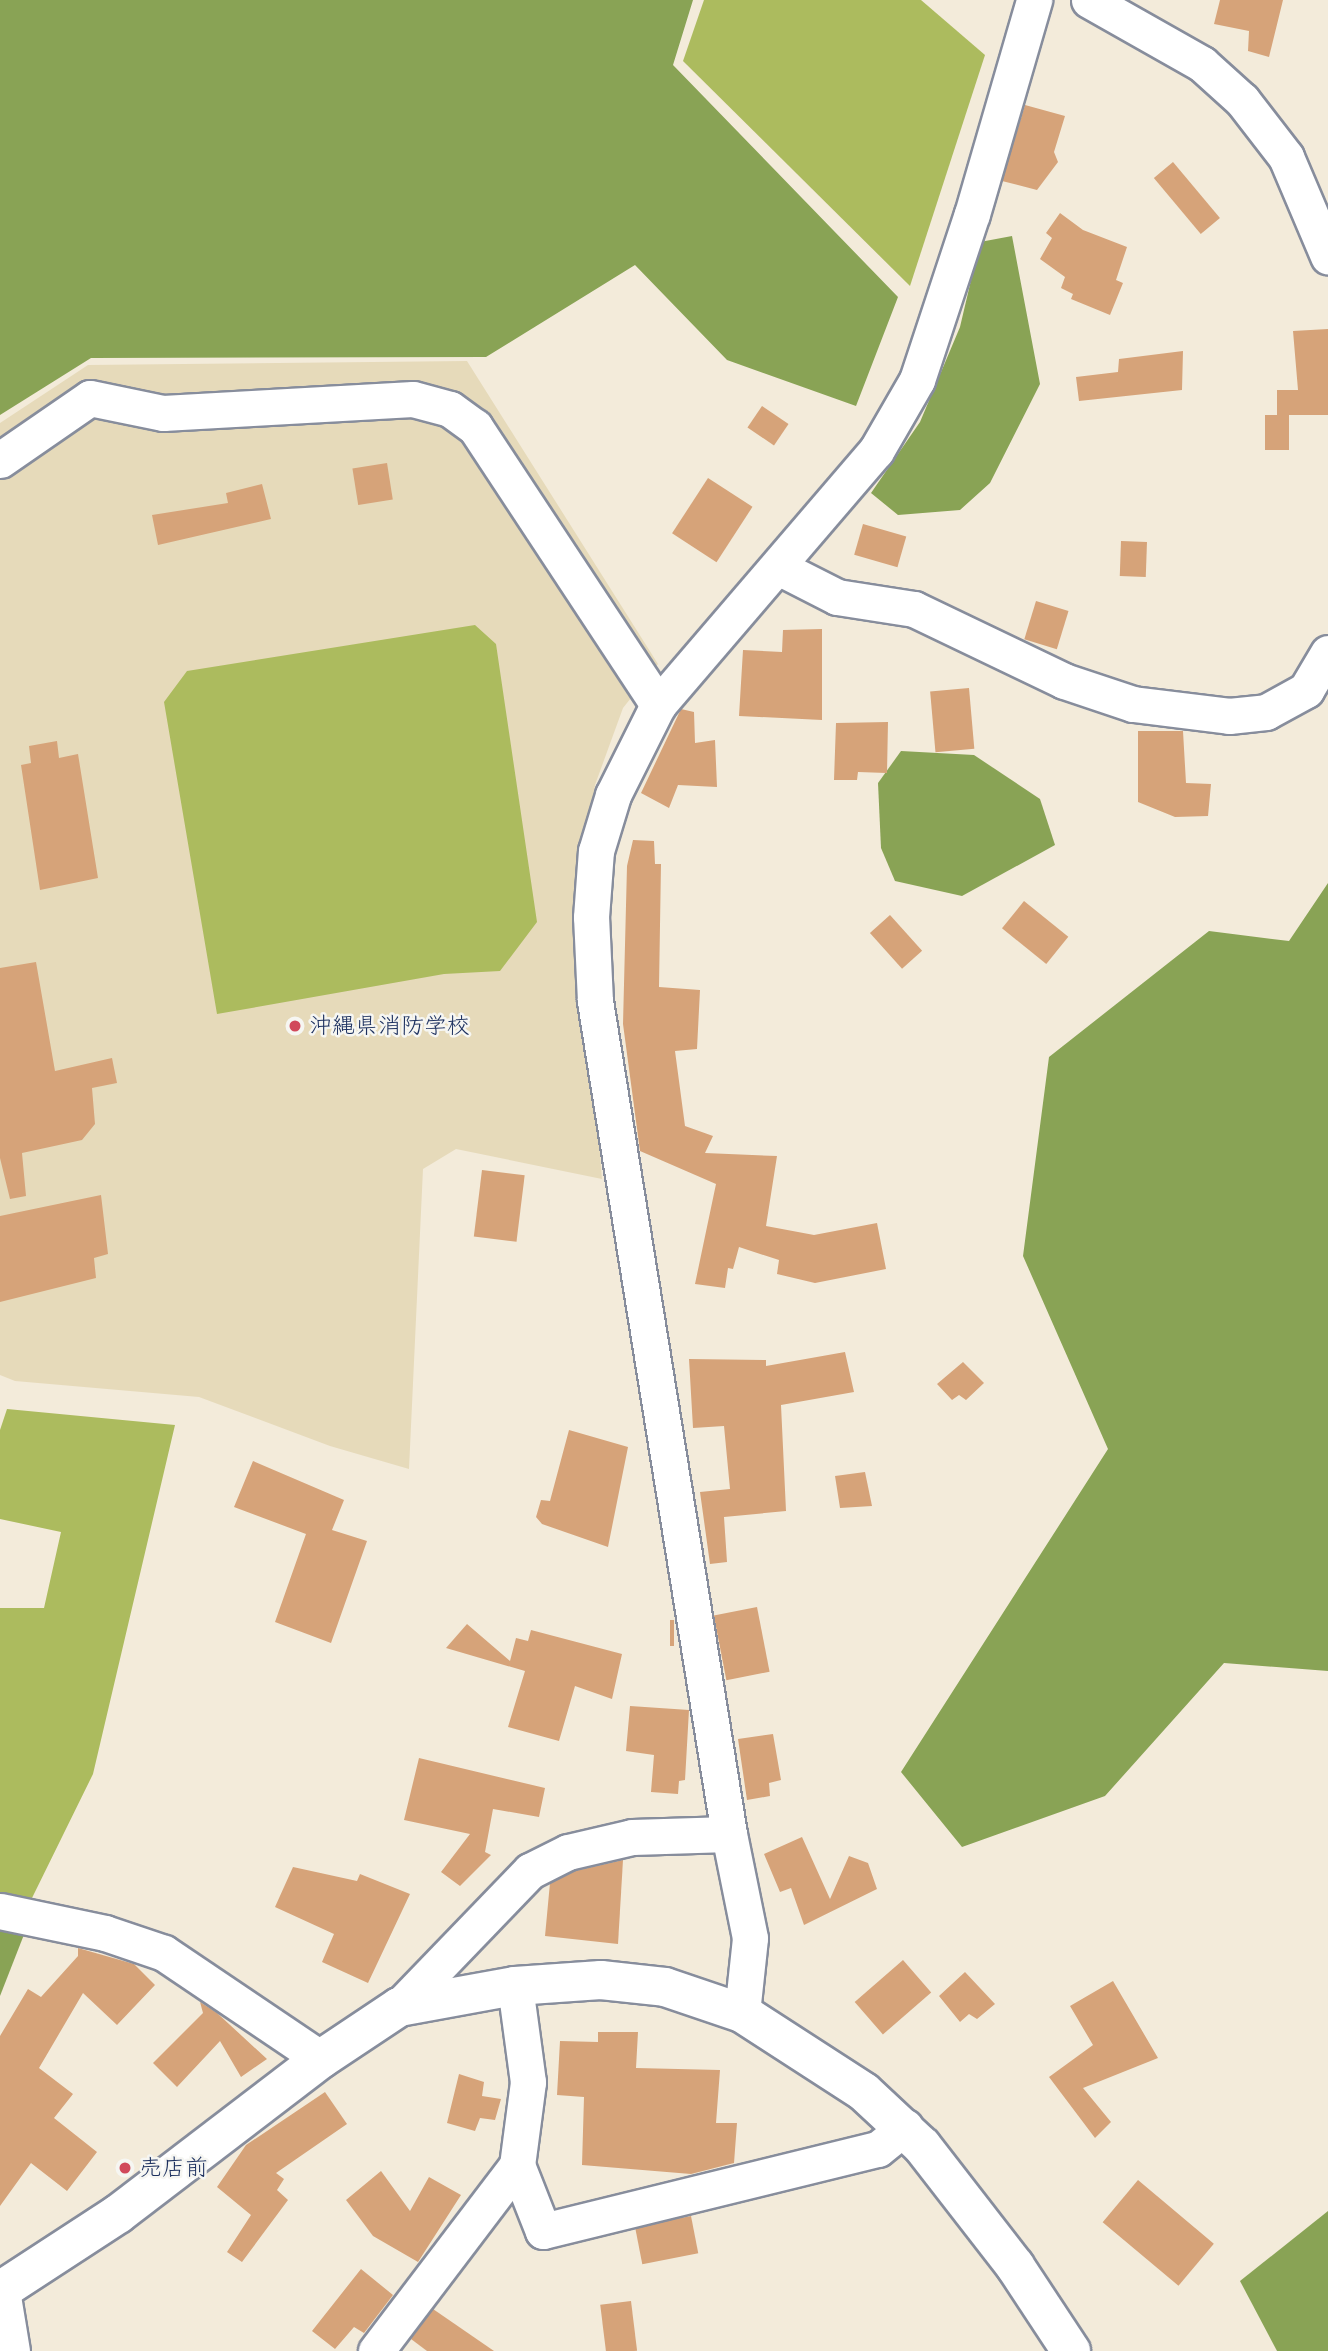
<!DOCTYPE html>
<html>
<head>
<meta charset="utf-8">
<style>
	body { margin:0 }
	#map { position:relative; width:1328px; height:2351px; overflow:hidden; background:#f3ebda; font-family:"Architects Daughter","Klee One",sans-serif }
	div>[style] { position:absolute }
	[style*='--x'] { left:calc(var(--x)*1px); top:calc(var(--y)*1px); width:calc(var(--w)*1px); rotate:calc(var(--a)*1deg) }
	.built>* { inset:0; background:#e6daba }
	.green>* { inset:0; background:#acbb5e }
	.forest>* { inset:0; background:#89a355 }
	.building>* { inset:0; background:#d6a379; transform-origin:0 0 }
	.roads { filter:drop-shadow(2px 0 #878d9c) drop-shadow(-2px 0 #878d9c) drop-shadow(0 2px #878d9c) drop-shadow(0 -2px #878d9c) }
	.minor>* { height:35px; margin:-17.5px; padding:0 17.5px; transform-origin:17.5px; border-radius:17.5px; background:#fff }
	.major>* { height:38px; margin:-19px; padding:0 19px; transform-origin:19px; border-radius:19px; background:#fff }
	.dots>* { width:19px; height:19px; translate:-50% -50%; box-sizing:border-box; border:4px solid #f6f6f2; border-radius:50% }
	span { translate:-50% -50%; white-space:nowrap; text-align:center; line-height:1.15; -webkit-text-stroke:5px #f6f6f2; paint-order:stroke }
	.poi-label { font-size:23px; color:#1b2f5e }
	.left { translate:0 -50%; text-align:left }
</style>
</head>
<body>
<div id="map">
	<div class="built">
		<i style="clip-path:polygon(467px 361px,658px 664px,623px 708px,595px 785px,580px 903px,602px 1179px,456px 1149px,423px 1169px,409px 1469px,330px 1446px,199px 1397px,15px 1381px,0 1375px,0 423px,88px 365px)"></i>
	</div>
	<div class="green">
		<i style="clip-path:polygon(704px 0,921px 0,985px 55px,910px 286px,683px 61px)"></i>
		<i style="clip-path:polygon(475px 625px,496px 644px,537px 922px,500px 971px,444px 974px,217px 1014px,164px 702px,187px 671px)"></i>
		<i style="clip-path:polygon(7px 1409px,175px 1425px,93px 1774px,32px 1898px,0 1893px,0 1608px,44px 1608px,61px 1532px,0 1519px,0 1430px)"></i>
	</div>
	<div class="forest">
		<i style="clip-path:polygon(0 0,693px 0,673px 65px,898px 297px,856px 406px,727px 360px,635px 265px,486px 357px,91px 358px,0 415px)"></i>
		<i style="clip-path:polygon(1012px 236px,1040px 384px,990px 483px,960px 510px,898px 515px,871px 493px,920px 422px,960px 327px,980px 242px)"></i>
		<i style="clip-path:polygon(901px 751px,974px 755px,1040px 799px,1055px 845px,962px 896px,895px 881px,881px 848px,878px 783px)"></i>
		<i style="clip-path:polygon(1328px 883px,1328px 1671px,1224px 1663px,1105px 1796px,962px 1847px,901px 1772px,1108px 1449px,1023px 1256px,1049px 1057px,1209px 931px,1289px 941px)"></i>
		<i style="clip-path:polygon(0 1930px,25px 1932px,0 1996px)"></i>
		<i style="clip-path:polygon(1328px 2211px,1328px 2351px,1277px 2351px,1240px 2281px)"></i>
	</div>
	<div class="building">
		<i style="clip-path:polygon(1220px 0,1283px 0,1269px 57px,1248px 51px,1249px 31px,1214px 24px)"></i>
		<i style="clip-path:polygon(1025px 105px,1065px 116px,1054px 152px,1058px 162px,1037px 190px,1002px 181px)"></i>
		<i style="left:1173px;top:162px;width:73px;height:25px;rotate:50deg"></i>
		<i style="clip-path:polygon(1060px 213px,1083px 230px,1127px 247px,1116px 280px,1123px 283px,1110px 315px,1071px 299px,1073px 294px,1061px 288px,1065px 277px,1040px 259px,1052px 238px,1046px 233px)"></i>
		<i style="clip-path:polygon(1328px 329px,1328px 415px,1277px 415px,1277px 390px,1298px 390px,1293px 331px)"></i>
		<i style="clip-path:polygon(1183px 351px,1182px 390px,1079px 401px,1076px 377px,1118px 372px,1119px 359px)"></i>
		<i style="left:762px;top:406px;width:32px;height:26px;rotate:34deg"></i>
		<i style="left:1265px;top:415px;width:24px;height:35px"></i>
		<i style="left:387px;top:463px;width:37px;height:35px;rotate:81deg"></i>
		<i style="left:708px;top:478px;width:53px;height:66px;rotate:33deg"></i>
		<i style="clip-path:polygon(262px 484px,271px 519px,158px 545px,152px 515px,228px 503px,226px 493px)"></i>
		<i style="left:863px;top:524px;width:45px;height:32px;rotate:16deg"></i>
		<i style="left:1121px;top:541px;width:26px;height:35px;rotate:2deg"></i>
		<i style="left:1036px;top:601px;width:34px;height:40px;rotate:17deg"></i>
		<i style="clip-path:polygon(822px 629px,822px 720px,739px 716px,743px 650px,782px 652px,783px 630px)"></i>
		<i style="left:969px;top:688px;width:61px;height:39px;rotate:85deg"></i>
		<i style="clip-path:polygon(681px 709px,694px 712px,695px 743px,715px 740px,717px 787px,678px 785px,669px 808px,641px 793px)"></i>
		<i style="clip-path:polygon(888px 722px,887px 773px,858px 772px,857px 780px,834px 780px,836px 723px)"></i>
		<i style="clip-path:polygon(1138px 731px,1183px 731px,1186px 783px,1211px 784px,1208px 816px,1175px 817px,1138px 802px)"></i>
		<i style="clip-path:polygon(57px 741px,59px 758px,78px 754px,98px 878px,40px 890px,21px 765px,31px 763px,29px 746px)"></i>
		<i style="clip-path:polygon(633px 840px,654px 841px,655px 864px,661px 864px,659px 987px,700px 990px,697px 1049px,675px 1051px,685px 1126px,713px 1136px,705px 1153px,777px 1156px,766px 1226px,814px 1235px,877px 1223px,886px 1269px,815px 1283px,777px 1274px,779px 1260px,739px 1247px,733px 1269px,728px 1268px,725px 1288px,695px 1284px,716px 1184px,640px 1151px,623px 1024px,627px 866px)"></i>
		<i style="left:1024px;top:901px;width:57px;height:35px;rotate:39deg"></i>
		<i style="left:890px;top:915px;width:48px;height:27px;rotate:48deg"></i>
		<i style="clip-path:polygon(36px 962px,55px 1071px,112px 1058px,117px 1083px,92px 1088px,95px 1124px,82px 1140px,22px 1153px,26px 1196px,10px 1199px,0 1158px,0 968px)"></i>
		<i style="left:482px;top:1170px;width:43px;height:67px;rotate:7deg"></i>
		<i style="clip-path:polygon(101px 1195px,108px 1254px,94px 1258px,96px 1278px,0 1302px,0 1216px)"></i>
		<i style="clip-path:polygon(845px 1352px,854px 1392px,781px 1405px,786px 1511px,724px 1517px,727px 1562px,710px 1564px,700px 1492px,730px 1489px,724px 1426px,693px 1428px,689px 1359px,766px 1360px,766px 1366px)"></i>
		<i style="clip-path:polygon(963px 1362px,984px 1383px,966px 1400px,959px 1395px,952px 1400px,937px 1384px)"></i>
		<i style="clip-path:polygon(569px 1430px,628px 1447px,608px 1547px,542px 1524px,536px 1517px,541px 1500px,550px 1501px)"></i>
		<i style="clip-path:polygon(253px 1461px,344px 1500px,332px 1530px,367px 1541px,331px 1643px,275px 1622px,306px 1534px,234px 1507px)"></i>
		<i style="clip-path:polygon(865px 1472px,872px 1506px,840px 1508px,835px 1476px)"></i>
		<i style="left:757px;top:1607px;width:66px;height:44px;rotate:79deg"></i>
		<i style="left:670px;top:1620px;width:4px;height:26px"></i>
		<i style="clip-path:polygon(467px 1624px,510px 1661px,516px 1638px,528px 1641px,531px 1630px,622px 1654px,612px 1699px,575px 1686px,559px 1741px,508px 1727px,525px 1671px,446px 1648px)"></i>
		<i style="clip-path:polygon(630px 1706px,689px 1710px,685px 1780px,679px 1781px,678px 1794px,651px 1792px,654px 1755px,626px 1751px)"></i>
		<i style="clip-path:polygon(773px 1734px,781px 1780px,769px 1783px,770px 1796px,747px 1800px,738px 1739px)"></i>
		<i style="clip-path:polygon(419px 1758px,545px 1788px,539px 1817px,493px 1809px,485px 1852px,491px 1855px,460px 1886px,441px 1872px,470px 1834px,404px 1820px)"></i>
		<i style="clip-path:polygon(802px 1837px,830px 1899px,849px 1856px,868px 1863px,877px 1889px,804px 1925px,791px 1888px,780px 1892px,764px 1854px)"></i>
		<i style="clip-path:polygon(623px 1860px,618px 1944px,545px 1936px,550px 1883px,575px 1871px)"></i>
		<i style="clip-path:polygon(293px 1867px,357px 1881px,360px 1874px,410px 1894px,368px 1983px,322px 1962px,334px 1934px,275px 1907px)"></i>
		<i style="clip-path:polygon(78px 1948px,134px 1964px,155px 1985px,117px 2025px,83px 1993px,39px 2068px,73px 2094px,54px 2118px,97px 2152px,67px 2191px,31px 2163px,0 2206px,0 2036px,28px 1989px,41px 1997px,78px 1956px)"></i>
		<i style="left:903px;top:1960px;width:43px;height:64px;rotate:49deg"></i>
		<i style="clip-path:polygon(965px 1972px,995px 2004px,977px 2019px,969px 2014px,960px 2022px,939px 1996px)"></i>
		<i style="clip-path:polygon(1113px 1981px,1158px 2058px,1083px 2088px,1111px 2122px,1095px 2138px,1049px 2077px,1093px 2045px,1070px 2006px)"></i>
		<i style="clip-path:polygon(200px 2002px,217px 2013px,267px 2059px,241px 2077px,220px 2041px,177px 2087px,153px 2063px,203px 2013px)"></i>
		<i style="clip-path:polygon(598px 2032px,638px 2032px,636px 2068px,720px 2070px,716px 2123px,737px 2123px,734px 2163px,691px 2174px,582px 2165px,584px 2097px,557px 2095px,560px 2041px,598px 2042px)"></i>
		<i style="clip-path:polygon(459px 2074px,484px 2082px,482px 2096px,501px 2099px,495px 2120px,480px 2118px,475px 2131px,447px 2123px)"></i>
		<i style="clip-path:polygon(325px 2092px,347px 2124px,276px 2173px,284px 2179px,277px 2190px,288px 2200px,242px 2262px,227px 2252px,251px 2215px,217px 2187px,246px 2145px)"></i>
		<i style="clip-path:polygon(381px 2171px,410px 2211px,429px 2177px,461px 2195px,418px 2262px,373px 2236px,346px 2200px)"></i>
		<i style="left:1138px;top:2180px;width:99px;height:55px;rotate:40deg"></i>
		<i style="left:691px;top:2216px;width:38px;height:57px;rotate:79deg"></i>
		<i style="clip-path:polygon(361px 2269px,393px 2295px,364px 2333px,354px 2327px,335px 2349px,312px 2331px)"></i>
		<i style="left:631px;top:2301px;width:50px;height:31px;rotate:83deg"></i>
		<i style="clip-path:polygon(433px 2309px,494px 2351px,427px 2351px,411px 2339px)"></i>
	</div>
	<div class="roads">
		<div class="minor">
			<i style="--x:1089;--y:0;--w:130;--a:29.5"></i>
			<i style="--x:1202;--y:64;--w:54;--a:42"></i>
			<i style="--x:1242;--y:100;--w:72;--a:52.3"></i>
			<i style="--x:1286;--y:157;--w:108;--a:67"></i>
			<i style="--x:0;--y:460;--w:109;--a:-34.6"></i>
			<i style="--x:90;--y:398;--w:75;--a:11.6"></i>
			<i style="--x:163;--y:413;--w:250;--a:-3.2"></i>
			<i style="--x:413;--y:399;--w:38;--a:15"></i>
			<i style="--x:450;--y:409;--w:31;--a:36"></i>
			<i style="--x:475;--y:427;--w:333;--a:56.6"></i>
			<i style="--x:778;--y:567;--w:66;--a:27"></i>
			<i style="--x:837;--y:597;--w:78;--a:8.9"></i>
			<i style="--x:914;--y:609;--w:166;--a:25.6"></i>
			<i style="--x:1064;--y:681;--w:73;--a:18.4"></i>
			<i style="--x:1133;--y:704;--w:97;--a:7.1"></i>
			<i style="--x:1229;--y:716;--w:37;--a:-6"></i>
			<i style="--x:1266;--y:712;--w:46;--a:-28.8"></i>
			<i style="--x:1306;--y:690;--w:43;--a:-59.3"></i>
			<i style="--x:0;--y:1911;--w:107;--a:11.8"></i>
			<i style="--x:105;--y:1933;--w:62;--a:18.7"></i>
			<i style="--x:164;--y:1953;--w:189;--a:34"></i>
			<i style="--x:515;--y:1986;--w:97;--a:82.3"></i>
			<i style="--x:528;--y:2082;--w:84;--a:97.5"></i>
			<i style="--x:517;--y:2165;--w:71;--a:68.5"></i>
			<i style="--x:543;--y:2231;--w:345;--a:-13.8"></i>
			<i style="--x:878;--y:2149;--w:35;--a:-39"></i>
			<i style="--x:399;--y:2007;--w:189;--a:-46.1"></i>
			<i style="--x:530;--y:1871;--w:42;--a:-26.6"></i>
			<i style="--x:568;--y:1852;--w:66;--a:-13.2"></i>
			<i style="--x:632;--y:1837;--w:97;--a:-1.8"></i>
			<i style="--x:742;--y:2013;--w:75;--a:-83.9"></i>
			<i style="--x:750;--y:1938;--w:106;--a:-101.4"></i>
			<i style="--x:729;--y:1834;--w:844;--a:-99.14"></i>
			<i style="--x:595;--y:1001;--w:84;--a:-92.7"></i>
			<i style="--x:591;--y:917;--w:66;--a:-85.7"></i>
			<i style="--x:596;--y:851;--w:59;--a:-73.1"></i>
			<i style="--x:613;--y:795;--w:101;--a:-63.4"></i>
			<i style="--x:658;--y:705;--w:335;--a:-49.4"></i>
			<i style="--x:876;--y:451;--w:82;--a:-60"></i>
			<i style="--x:917;--y:380;--w:175;--a:-71.7"></i>
			<i style="--x:972;--y:214;--w:223;--a:-73.8"></i>
			<i style="--x:2;--y:2290;--w:62;--a:80.7"></i>
			<i style="--x:376;--y:2351;--w:233;--a:-52.8"></i>
		</div>
		<div class="major">
			<i style="--x:0;--y:2291;--w:141;--a:-33.1"></i>
			<i style="--x:118;--y:2214;--w:255;--a:-37.4"></i>
			<i style="--x:321;--y:2059;--w:94;--a:-33.7"></i>
			<i style="--x:399;--y:2007;--w:118;--a:-10.3"></i>
			<i style="--x:515;--y:1986;--w:86;--a:-4"></i>
			<i style="--x:601;--y:1980;--w:64;--a:6.2"></i>
			<i style="--x:665;--y:1987;--w:81;--a:18.7"></i>
			<i style="--x:742;--y:2013;--w:145;--a:32.9"></i>
			<i style="--x:864;--y:2092;--w:79;--a:43"></i>
			<i style="--x:922;--y:2146;--w:152;--a:52.2"></i>
			<i style="--x:1015;--y:2266;--w:102;--a:56.6"></i>
		</div>
	</div>
	<div class="dots">
		<i style="left:295px;top:1026px;background:#d1495b"></i>
		<i style="left:125px;top:2168px;background:#d1495b"></i>
	</div>
	<div class="poi-label">
		<span class="left" style="left:309px;top:1026px">沖縄県消防学校</span>
		<span class="left" style="left:139px;top:2168px">売店前</span>
	</div>
</div>
</body>
</html>
